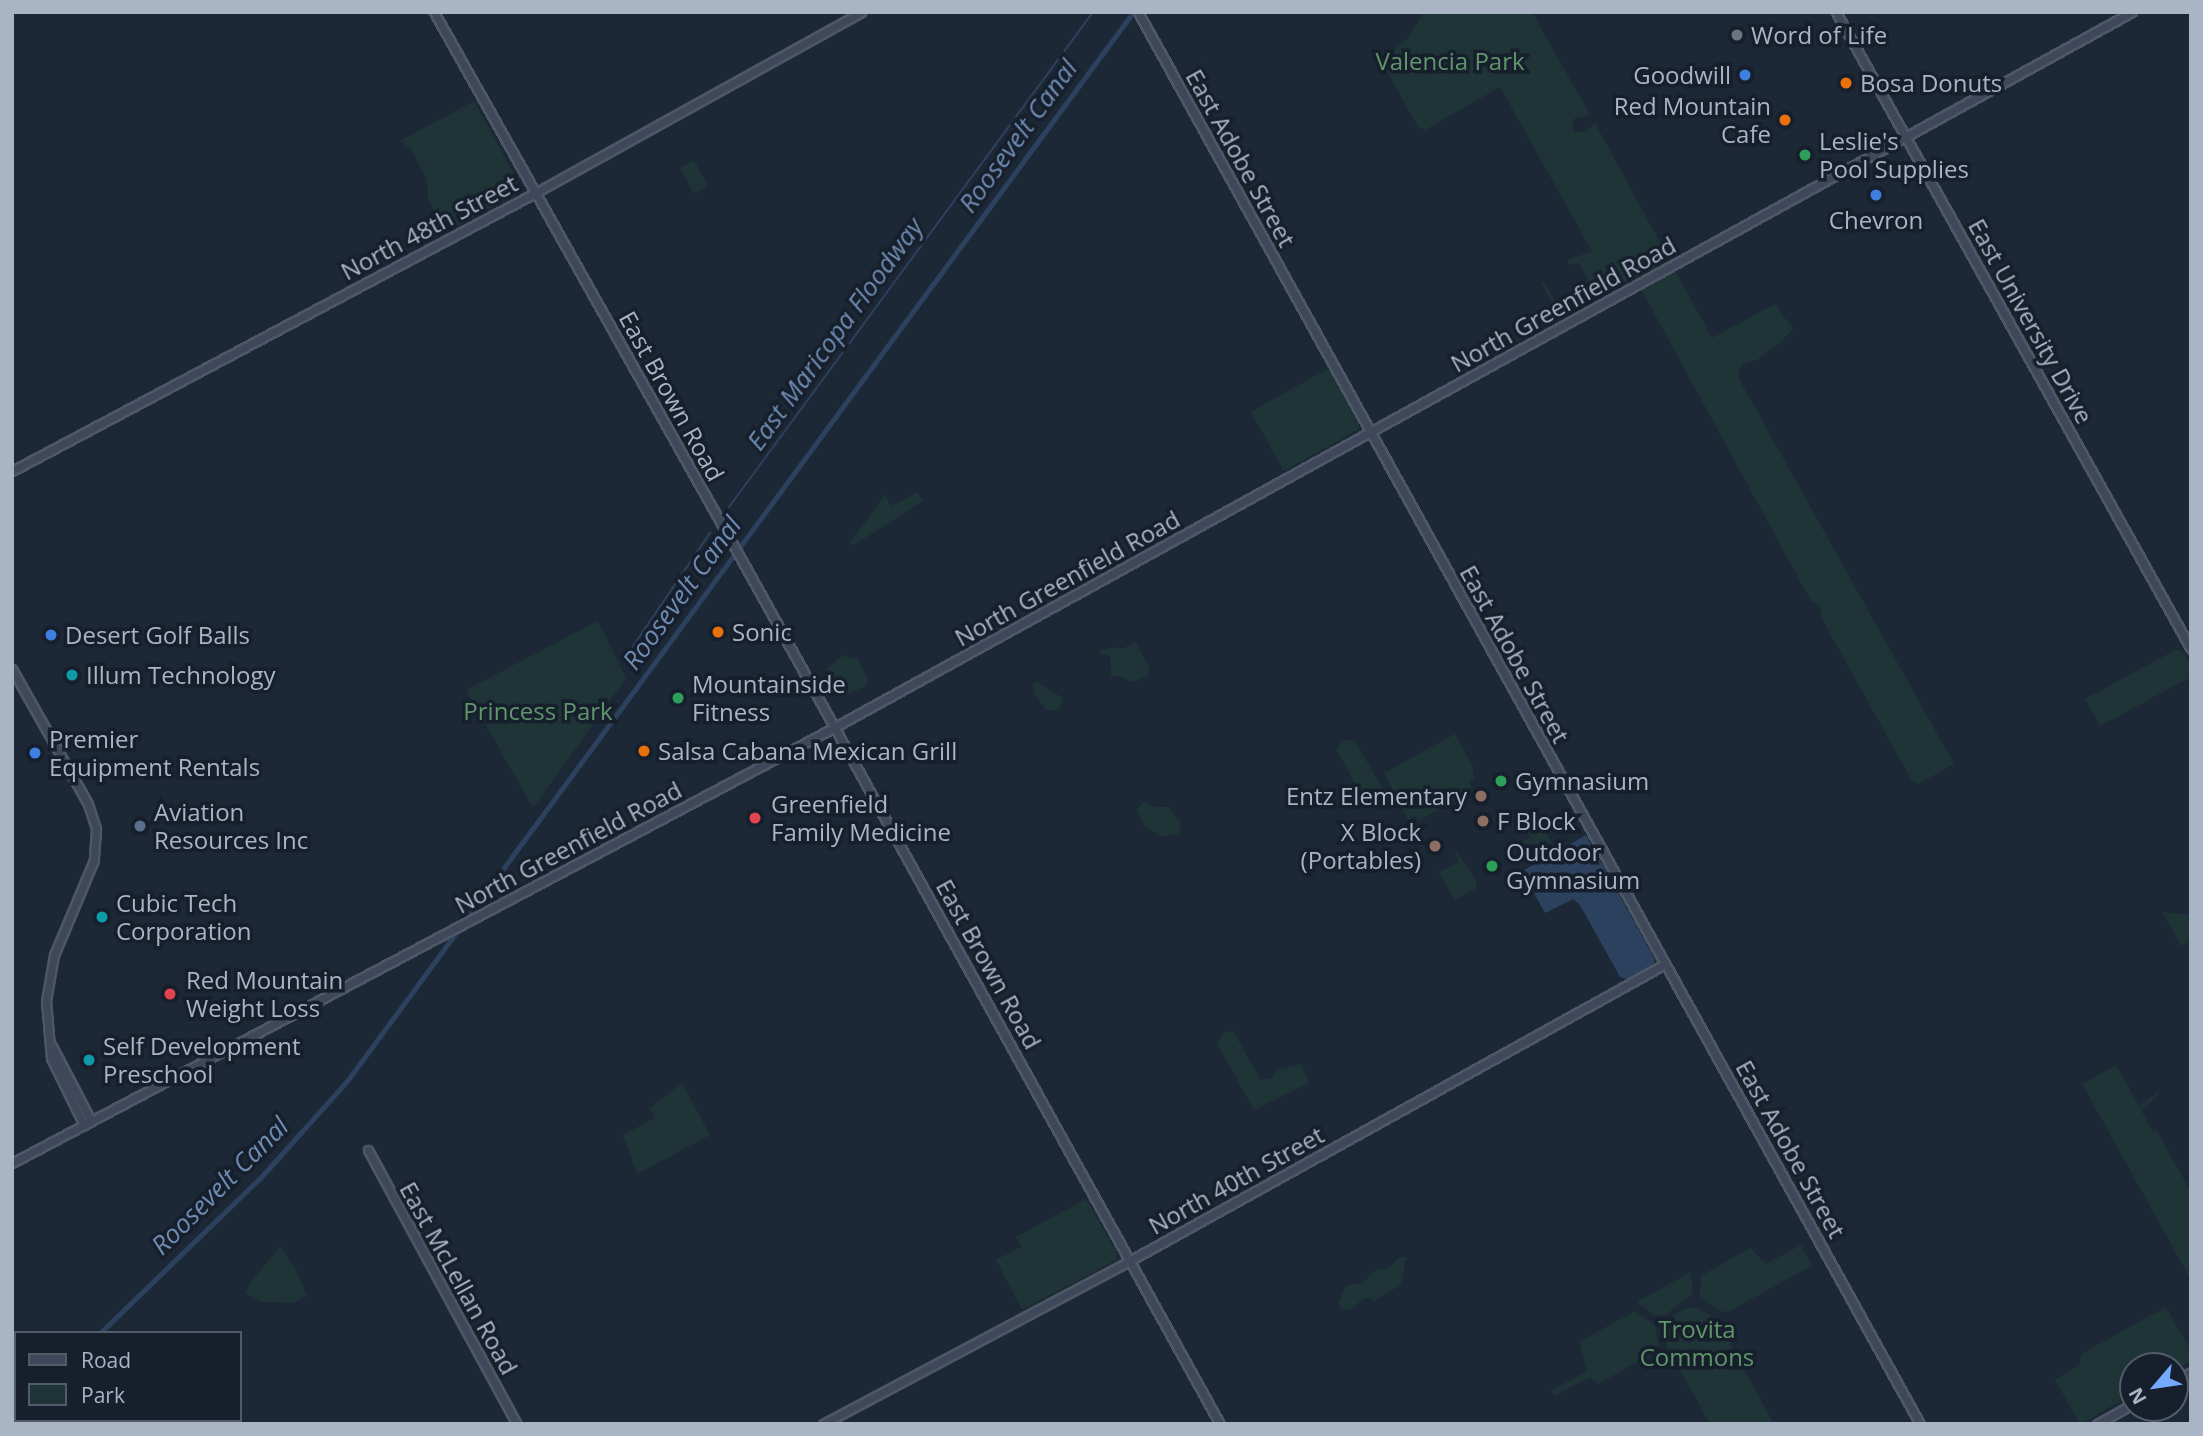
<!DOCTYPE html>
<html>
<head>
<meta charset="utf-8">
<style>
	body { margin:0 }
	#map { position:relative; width:2203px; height:1436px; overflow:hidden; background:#1d2836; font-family:"Open Sans",sans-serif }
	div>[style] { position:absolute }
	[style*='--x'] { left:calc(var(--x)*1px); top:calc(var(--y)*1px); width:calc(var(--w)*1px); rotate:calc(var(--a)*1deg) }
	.green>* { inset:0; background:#1f3437; transform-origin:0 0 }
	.water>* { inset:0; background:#2c415e }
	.stream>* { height:2px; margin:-1px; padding:0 1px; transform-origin:1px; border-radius:1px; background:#2c415e }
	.canal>* { height:5px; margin:-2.5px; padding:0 2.5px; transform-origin:2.5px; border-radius:2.5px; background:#2c415e }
	.roads { filter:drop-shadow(2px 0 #4d5765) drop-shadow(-2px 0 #4d5765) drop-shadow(0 2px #4d5765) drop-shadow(0 -2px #4d5765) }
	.secondary>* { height:7px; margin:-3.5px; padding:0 3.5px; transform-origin:3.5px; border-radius:3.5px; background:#3e485a }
	.dots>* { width:19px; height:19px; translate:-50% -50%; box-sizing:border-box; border:4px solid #161f2b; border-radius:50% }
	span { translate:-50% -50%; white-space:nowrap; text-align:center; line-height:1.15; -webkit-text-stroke:7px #161f2b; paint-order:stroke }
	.poi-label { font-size:24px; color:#a9b4c5 }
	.left { translate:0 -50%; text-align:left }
	.right { translate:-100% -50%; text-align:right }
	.park-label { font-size:24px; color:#60966c }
	.street-label { font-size:24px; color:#a9b4c5 }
	.water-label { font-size:26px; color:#6e8bb1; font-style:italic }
	.frame { position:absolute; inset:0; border:14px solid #a9b4c5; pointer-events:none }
	.legend { position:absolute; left:14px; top:1331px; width:228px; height:91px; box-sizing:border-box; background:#161f2b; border:2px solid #515b69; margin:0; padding:9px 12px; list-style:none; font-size:21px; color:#a9b4c5 }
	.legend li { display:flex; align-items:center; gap:14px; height:35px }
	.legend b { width:35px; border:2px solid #515b69 }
	.north { position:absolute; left:2119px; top:1352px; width:70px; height:70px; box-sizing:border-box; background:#161f2b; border:2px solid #515b69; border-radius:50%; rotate:241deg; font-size:19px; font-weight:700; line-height:28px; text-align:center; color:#a9b4c5 }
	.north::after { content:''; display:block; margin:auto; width:24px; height:32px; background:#74aaff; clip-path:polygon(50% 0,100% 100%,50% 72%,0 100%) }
</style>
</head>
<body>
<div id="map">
	<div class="green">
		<i style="clip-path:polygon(1424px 12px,1532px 12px,1590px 115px,1575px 118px,1572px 125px,1574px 131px,1584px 133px,1595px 123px,1712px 338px,1775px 304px,1793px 329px,1781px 342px,1757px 360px,1743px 364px,1739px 370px,1739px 379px,1954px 764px,1918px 784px,1912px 781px,1822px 619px,1819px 605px,1811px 601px,1634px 276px,1562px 314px,1555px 311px,1542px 283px,1544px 281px,1558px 307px,1592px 288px,1579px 263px,1568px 265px,1568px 260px,1592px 251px,1500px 87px,1425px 130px,1418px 127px,1381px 61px,1407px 39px)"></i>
		<i style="clip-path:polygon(474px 101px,521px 187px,519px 193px,446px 232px,428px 199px,427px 180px,411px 149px,400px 141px)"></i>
		<i style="left:694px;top:160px;width:30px;height:16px;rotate:62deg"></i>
		<i style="clip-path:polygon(1329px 368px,1359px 421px,1359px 429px,1284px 471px,1251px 412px)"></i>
		<i style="clip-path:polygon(917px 492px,923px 501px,854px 545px,849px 544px,885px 495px,891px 506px)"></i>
		<i style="clip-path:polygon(598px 621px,626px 678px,533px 808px,466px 690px)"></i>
		<i style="clip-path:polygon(1136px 642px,1150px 669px,1148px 676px,1132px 682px,1123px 677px,1111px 676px,1110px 656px,1098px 653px,1100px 650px,1116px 647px,1122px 649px)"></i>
		<i style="clip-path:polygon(2175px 650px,2182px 651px,2191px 665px,2191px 677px,2100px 726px,2085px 699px)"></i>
		<i style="clip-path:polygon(843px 655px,850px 659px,857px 658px,868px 680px,865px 686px,844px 696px,827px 669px)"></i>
		<i style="clip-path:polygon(1036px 681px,1063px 698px,1059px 711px,1046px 710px,1035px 695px,1033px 686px)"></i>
		<i style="clip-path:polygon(1455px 734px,1473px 767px,1474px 779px,1469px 782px,1473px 791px,1418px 821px,1415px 815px,1408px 819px,1384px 773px)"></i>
		<i style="clip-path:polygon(1354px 740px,1389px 799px,1370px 810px,1336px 749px,1342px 741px)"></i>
		<i style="clip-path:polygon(1145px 801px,1155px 807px,1168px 807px,1181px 823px,1178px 834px,1164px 837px,1144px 826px,1137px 809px)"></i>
		<i style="clip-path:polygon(1539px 820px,1552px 843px,1523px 859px,1516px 846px,1519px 848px,1525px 845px,1523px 841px,1530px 837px,1525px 828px)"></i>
		<i style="clip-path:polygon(1457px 852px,1477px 881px,1475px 889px,1455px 900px,1439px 872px,1459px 862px,1455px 854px)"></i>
		<i style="clip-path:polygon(2162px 912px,2191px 915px,2191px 941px,2181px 946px)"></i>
		<i style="clip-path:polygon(1233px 1031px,1261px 1080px,1271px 1078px,1278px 1070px,1301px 1064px,1309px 1083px,1254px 1110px,1217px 1043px,1224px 1032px)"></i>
		<i style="clip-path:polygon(2116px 1065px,2139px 1106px,2158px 1092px,2160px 1094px,2141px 1110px,2153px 1132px,2157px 1131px,2191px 1192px,2191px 1280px,2082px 1084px)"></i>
		<i style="clip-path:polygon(682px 1083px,710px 1135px,637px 1174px,623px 1135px,655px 1118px,650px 1108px)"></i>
		<i style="clip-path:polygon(1086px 1199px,1117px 1253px,1116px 1260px,1022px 1310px,996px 1260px,1021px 1247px,1016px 1237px)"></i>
		<i style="clip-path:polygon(1801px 1245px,1812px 1265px,1728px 1312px,1719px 1311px,1700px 1297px,1701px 1276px,1750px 1248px,1766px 1264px)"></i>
		<i style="clip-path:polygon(280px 1246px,296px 1270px,307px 1295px,293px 1303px,261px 1302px,246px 1293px,251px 1282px)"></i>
		<i style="clip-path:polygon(1400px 1257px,1406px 1257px,1401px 1285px,1373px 1301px,1370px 1298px,1364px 1298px,1350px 1310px,1341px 1308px,1339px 1302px,1346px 1286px,1363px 1283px,1374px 1271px,1388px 1268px)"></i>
		<i style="clip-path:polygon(1691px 1272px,1693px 1294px,1665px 1315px,1655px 1316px,1637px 1302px)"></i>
		<i style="clip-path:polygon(1696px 1307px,1717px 1320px,1774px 1424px,1710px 1424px,1668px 1349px,1665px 1337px,1673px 1316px,1684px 1309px)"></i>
		<i style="clip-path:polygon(2166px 1307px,2191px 1351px,2191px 1361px,2175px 1370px,2175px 1366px,2133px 1366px,2133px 1394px,2080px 1424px,2055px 1380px,2079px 1365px,2081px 1354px)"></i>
		<i style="clip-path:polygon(1635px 1311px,1655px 1325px,1659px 1345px,1657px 1351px,1598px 1384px,1590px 1377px,1554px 1396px,1551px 1391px,1587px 1371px,1579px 1342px)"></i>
		<i style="left:24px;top:1420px;width:141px;height:5px"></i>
	</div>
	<div class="water">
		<i style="clip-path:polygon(1586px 835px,1655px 959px,1653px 965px,1627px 979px,1620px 977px,1580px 905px,1573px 899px,1545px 913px,1522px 871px)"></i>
	</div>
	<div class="stream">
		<i style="--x:729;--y:507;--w:614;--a:-53.67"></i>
		<i style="--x:627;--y:655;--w:148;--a:-55.8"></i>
	</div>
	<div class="canal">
		<i style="--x:100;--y:1333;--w:226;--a:-44.1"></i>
		<i style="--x:262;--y:1176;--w:127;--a:-48.2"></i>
		<i style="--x:347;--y:1081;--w:1327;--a:-53.67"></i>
		<i style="--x:12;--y:1417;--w:5;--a:-37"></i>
	</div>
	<div class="roads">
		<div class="secondary">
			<i style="--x:434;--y:12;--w:654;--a:60.69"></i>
			<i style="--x:754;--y:582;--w:962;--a:61.04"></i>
			<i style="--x:1138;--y:12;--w:1614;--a:61.02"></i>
			<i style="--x:1836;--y:12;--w:729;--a:60.87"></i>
			<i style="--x:12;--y:471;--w:592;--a:-27.99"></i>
			<i style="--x:535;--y:193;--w:373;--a:-29"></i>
			<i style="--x:12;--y:669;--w:155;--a:60.6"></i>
			<i style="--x:88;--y:804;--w:26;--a:72"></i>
			<i style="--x:96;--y:829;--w:31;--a:94"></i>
			<i style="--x:94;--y:860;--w:103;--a:112.8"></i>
			<i style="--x:54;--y:955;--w:47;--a:99.9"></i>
			<i style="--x:46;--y:1001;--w:57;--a:85"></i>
			<i style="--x:51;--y:1058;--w:75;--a:63.8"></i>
			<i style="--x:52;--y:1046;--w:85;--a:62.5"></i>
			<i style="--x:368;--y:1150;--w:312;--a:61.5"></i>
			<i style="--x:12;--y:1163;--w:931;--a:-27.91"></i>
			<i style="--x:835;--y:727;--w:1481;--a:-28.87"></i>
			<i style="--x:2175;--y:1381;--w:18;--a:-29"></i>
			<i style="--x:823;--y:1424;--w:349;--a:-28"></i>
			<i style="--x:1131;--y:1260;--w:611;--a:-29"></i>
			<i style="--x:2097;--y:1424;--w:41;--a:-29.1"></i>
		</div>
	</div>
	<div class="dots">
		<i style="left:1737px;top:35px;background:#6b7280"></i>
		<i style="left:1745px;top:75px;background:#3f7fe0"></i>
		<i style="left:1846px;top:83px;background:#e8710a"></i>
		<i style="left:1785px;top:120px;background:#e8710a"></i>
		<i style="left:1805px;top:155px;background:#2e9e5b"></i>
		<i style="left:1876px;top:195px;background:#3f7fe0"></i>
		<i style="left:718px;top:632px;background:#e8710a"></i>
		<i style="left:51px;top:635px;background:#3f7fe0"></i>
		<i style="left:72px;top:675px;background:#0f9aa8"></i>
		<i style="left:678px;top:698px;background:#2e9e5b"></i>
		<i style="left:644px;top:751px;background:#e8710a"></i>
		<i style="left:35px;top:753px;background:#3f7fe0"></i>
		<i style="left:1501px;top:781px;background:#2e9e5b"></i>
		<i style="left:1481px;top:796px;background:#8d6e63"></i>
		<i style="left:755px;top:818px;background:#e0444e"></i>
		<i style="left:1483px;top:821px;background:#8d6e63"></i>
		<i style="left:140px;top:826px;background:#5c6f8a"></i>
		<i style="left:1435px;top:846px;background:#8d6e63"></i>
		<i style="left:1492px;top:866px;background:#2e9e5b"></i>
		<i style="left:102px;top:917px;background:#0f9aa8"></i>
		<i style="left:170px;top:994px;background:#e0444e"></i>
		<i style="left:89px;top:1060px;background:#0f9aa8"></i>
	</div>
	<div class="poi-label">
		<span class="left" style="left:1751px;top:35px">Word of Life</span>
		<span class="right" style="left:1731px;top:75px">Goodwill</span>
		<span class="left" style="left:1860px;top:83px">Bosa Donuts</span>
		<span class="right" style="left:1771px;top:120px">Red Mountain<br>Cafe</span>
		<span class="left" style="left:1819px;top:155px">Leslie's<br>Pool Supplies</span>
		<span style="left:1876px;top:220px">Chevron</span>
		<span class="left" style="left:732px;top:632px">Sonic</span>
		<span class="left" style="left:65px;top:635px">Desert Golf Balls</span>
		<span class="left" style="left:86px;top:675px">Illum Technology</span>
		<span class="left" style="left:692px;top:698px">Mountainside<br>Fitness</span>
		<span class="left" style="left:49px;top:753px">Premier<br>Equipment Rentals</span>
		<span class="left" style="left:658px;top:751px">Salsa Cabana Mexican Grill</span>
		<span class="left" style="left:1515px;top:781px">Gymnasium</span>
		<span class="right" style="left:1467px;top:796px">Entz Elementary</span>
		<span class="left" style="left:771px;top:818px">Greenfield<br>Family Medicine</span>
		<span class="left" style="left:154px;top:826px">Aviation<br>Resources Inc</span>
		<span class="left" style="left:1497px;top:821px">F Block</span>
		<span class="right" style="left:1421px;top:846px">X Block<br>(Portables)</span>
		<span class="left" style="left:1506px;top:866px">Outdoor<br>Gymnasium</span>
		<span class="left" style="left:116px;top:917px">Cubic Tech<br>Corporation</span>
		<span class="left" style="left:186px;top:994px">Red Mountain<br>Weight Loss</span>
		<span class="left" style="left:103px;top:1060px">Self Development<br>Preschool</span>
	</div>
	<div class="park-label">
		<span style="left:1450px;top:61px">Valencia Park</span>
		<span style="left:538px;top:711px">Princess Park</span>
		<span style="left:1697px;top:1343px">Trovita<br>Commons</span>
	</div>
	<div class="street-label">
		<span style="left:1241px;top:158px;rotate:61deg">East Adobe Street</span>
		<span style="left:429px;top:227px;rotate:-28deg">North 48th Street</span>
		<span style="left:1563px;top:304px;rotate:-29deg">North Greenfield Road</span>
		<span style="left:2031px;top:321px;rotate:61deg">East University Drive</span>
		<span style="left:672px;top:396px;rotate:61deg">East Brown Road</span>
		<span style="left:1067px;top:578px;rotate:-29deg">North Greenfield Road</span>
		<span style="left:1515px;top:654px;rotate:61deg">East Adobe Street</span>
		<span style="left:568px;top:847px;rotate:-28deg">North Greenfield Road</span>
		<span style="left:989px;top:964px;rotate:61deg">East Brown Road</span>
		<span style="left:1791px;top:1149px;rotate:61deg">East Adobe Street</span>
		<span style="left:1236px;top:1180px;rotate:-29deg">North 40th Street</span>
		<span style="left:459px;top:1278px;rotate:61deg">East McLellan Road</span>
	</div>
	<div class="water-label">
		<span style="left:1018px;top:136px;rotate:-54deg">Roosevelt Canal</span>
		<span style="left:835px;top:334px;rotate:-54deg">East Maricopa Floodway</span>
		<span style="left:682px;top:593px;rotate:-54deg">Roosevelt Canal</span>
		<span style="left:220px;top:1186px;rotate:-45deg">Roosevelt Canal</span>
	</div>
	<div class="frame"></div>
	<ul class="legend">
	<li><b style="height:9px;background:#3e485a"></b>Road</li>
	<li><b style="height:19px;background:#1f3437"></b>Park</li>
	</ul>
	<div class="north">N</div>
</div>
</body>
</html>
